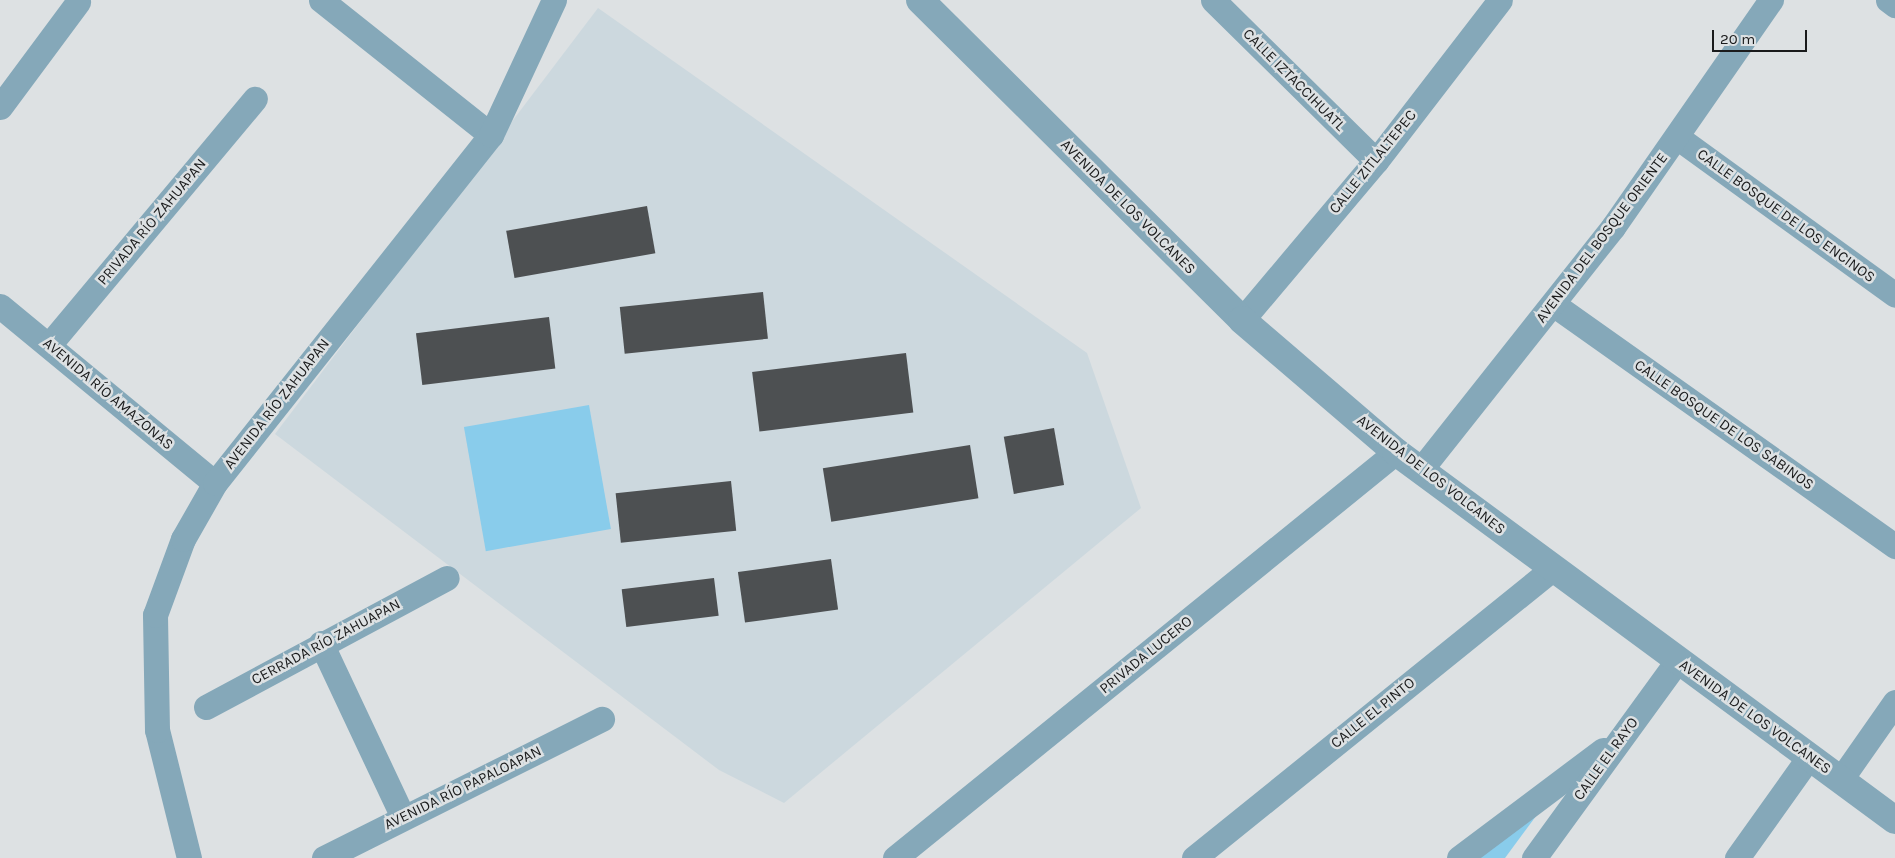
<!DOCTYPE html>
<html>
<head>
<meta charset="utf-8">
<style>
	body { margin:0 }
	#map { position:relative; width:1895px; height:858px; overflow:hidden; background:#dde1e3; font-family:Karla,sans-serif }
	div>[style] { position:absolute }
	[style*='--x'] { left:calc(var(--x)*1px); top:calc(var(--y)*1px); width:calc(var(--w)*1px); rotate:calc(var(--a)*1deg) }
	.built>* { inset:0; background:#ccd8de }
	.green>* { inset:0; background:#89cceb; transform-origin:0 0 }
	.building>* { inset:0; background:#4d5052; transform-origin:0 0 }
	.minor>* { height:25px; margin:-12.5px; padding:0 12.5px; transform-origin:12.5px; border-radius:12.5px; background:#85a8b9 }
	.tertiary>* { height:28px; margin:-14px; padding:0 14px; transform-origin:14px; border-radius:14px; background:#85a8b9 }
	span { translate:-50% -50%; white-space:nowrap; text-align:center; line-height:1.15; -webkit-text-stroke:5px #dde1e3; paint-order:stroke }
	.street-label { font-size:15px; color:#1a1b1c }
	.scale { position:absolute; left:1712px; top:30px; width:95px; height:22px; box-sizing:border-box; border:2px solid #1a1b1c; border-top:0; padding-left:6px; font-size:15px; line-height:18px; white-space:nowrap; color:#1a1b1c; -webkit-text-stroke:4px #dde1e3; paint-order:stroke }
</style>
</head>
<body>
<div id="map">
	<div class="built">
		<i style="clip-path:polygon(598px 8px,1087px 353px,1141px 508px,784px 803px,719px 770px,275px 434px)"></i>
	</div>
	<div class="green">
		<i style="left:589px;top:405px;width:126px;height:127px;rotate:80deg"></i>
		<i style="clip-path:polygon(1542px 808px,1505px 858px,1477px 858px)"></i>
	</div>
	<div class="building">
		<i style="left:647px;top:206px;width:48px;height:143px;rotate:80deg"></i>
		<i style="left:763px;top:292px;width:47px;height:144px;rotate:84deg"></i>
		<i style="left:549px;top:317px;width:52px;height:134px;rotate:83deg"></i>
		<i style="left:906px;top:353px;width:60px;height:155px;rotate:83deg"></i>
		<i style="left:1054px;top:428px;width:58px;height:51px;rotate:80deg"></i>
		<i style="left:970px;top:445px;width:54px;height:149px;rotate:81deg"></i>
		<i style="left:731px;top:481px;width:50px;height:116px;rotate:84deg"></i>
		<i style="left:831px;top:559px;width:51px;height:94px;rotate:82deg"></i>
		<i style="left:714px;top:578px;width:38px;height:93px;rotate:83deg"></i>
	</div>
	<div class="minor">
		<i style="--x:321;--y:0;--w:217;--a:38.5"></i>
		<i style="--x:1213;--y:0;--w:229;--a:44.6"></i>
		<i style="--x:1888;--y:0;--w:9;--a:36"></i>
		<i style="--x:0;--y:107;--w:131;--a:-53.4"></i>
		<i style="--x:1677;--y:137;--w:269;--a:35.9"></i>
		<i style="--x:1553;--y:304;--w:419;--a:35.3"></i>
		<i style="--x:0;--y:306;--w:278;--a:39.5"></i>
		<i style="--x:1242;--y:320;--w:208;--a:-49.9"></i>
		<i style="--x:1376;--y:161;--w:203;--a:-52.4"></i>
		<i style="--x:49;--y:345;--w:321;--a:-50.1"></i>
		<i style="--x:1422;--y:468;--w:308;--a:-51.6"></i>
		<i style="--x:1613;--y:227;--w:277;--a:-55.2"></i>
		<i style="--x:321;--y:643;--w:192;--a:64.8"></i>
		<i style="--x:206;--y:707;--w:273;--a:-28.2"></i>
		<i style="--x:1841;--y:779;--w:94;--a:-55"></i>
		<i style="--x:189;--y:858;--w:132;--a:-104"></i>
		<i style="--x:157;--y:730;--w:115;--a:-91"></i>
		<i style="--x:155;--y:615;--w:81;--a:-69.8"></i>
		<i style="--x:183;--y:539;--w:64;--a:-60.3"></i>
		<i style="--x:215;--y:483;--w:444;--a:-51.6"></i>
		<i style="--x:491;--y:135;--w:149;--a:-65"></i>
		<i style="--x:324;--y:858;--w:311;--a:-26.6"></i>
		<i style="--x:895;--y:858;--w:645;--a:-39.02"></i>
		<i style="--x:1194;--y:858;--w:461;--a:-38.9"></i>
		<i style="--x:1459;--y:858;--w:180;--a:-36.9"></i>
		<i style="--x:1534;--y:858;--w:245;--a:-54"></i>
		<i style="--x:1737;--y:858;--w:124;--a:-54.5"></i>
	</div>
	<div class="tertiary">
		<i style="--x:920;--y:0;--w:454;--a:44.8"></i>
		<i style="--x:1242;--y:320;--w:203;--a:40.6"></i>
		<i style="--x:1396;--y:452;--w:620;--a:36.41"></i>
	</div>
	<div class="street-label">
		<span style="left:1294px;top:80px;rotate:45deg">CALLE IZTACCIHUATL</span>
		<span style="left:1373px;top:162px;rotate:-51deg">CALLE ZITLALTEPEC</span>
		<span style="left:1128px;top:207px;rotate:45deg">AVENIDA DE LOS VOLCANES</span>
		<span style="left:1786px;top:216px;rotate:36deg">CALLE BOSQUE DE LOS ENCINOS</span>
		<span style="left:152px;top:222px;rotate:-50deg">PRIVADA RÍO ZAHUAPAN</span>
		<span style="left:1602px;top:238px;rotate:-53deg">AVENIDA DEL BOSQUE ORIENTE</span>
		<span style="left:108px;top:394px;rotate:40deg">AVENIDA RÍO AMAZONAS</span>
		<span style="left:277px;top:404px;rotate:-52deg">AVENIDA RÍO ZAHUAPAN</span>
		<span style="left:1724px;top:425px;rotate:35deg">CALLE BOSQUE DE LOS SABINOS</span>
		<span style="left:1431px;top:475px;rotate:38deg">AVENIDA DE LOS VOLCANES</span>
		<span style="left:326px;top:642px;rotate:-28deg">CERRADA RÍO ZAHUAPAN</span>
		<span style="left:1146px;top:655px;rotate:-39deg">PRIVADA LUCERO</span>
		<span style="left:1373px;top:713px;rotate:-39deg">CALLE EL PINTO</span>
		<span style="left:1755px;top:717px;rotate:36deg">AVENIDA DE LOS VOLCANES</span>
		<span style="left:1606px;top:759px;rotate:-54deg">CALLE EL RAYO</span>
		<span style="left:463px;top:788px;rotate:-26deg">AVENIDA RÍO PAPALOAPAN</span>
	</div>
	<div class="scale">20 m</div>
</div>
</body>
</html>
